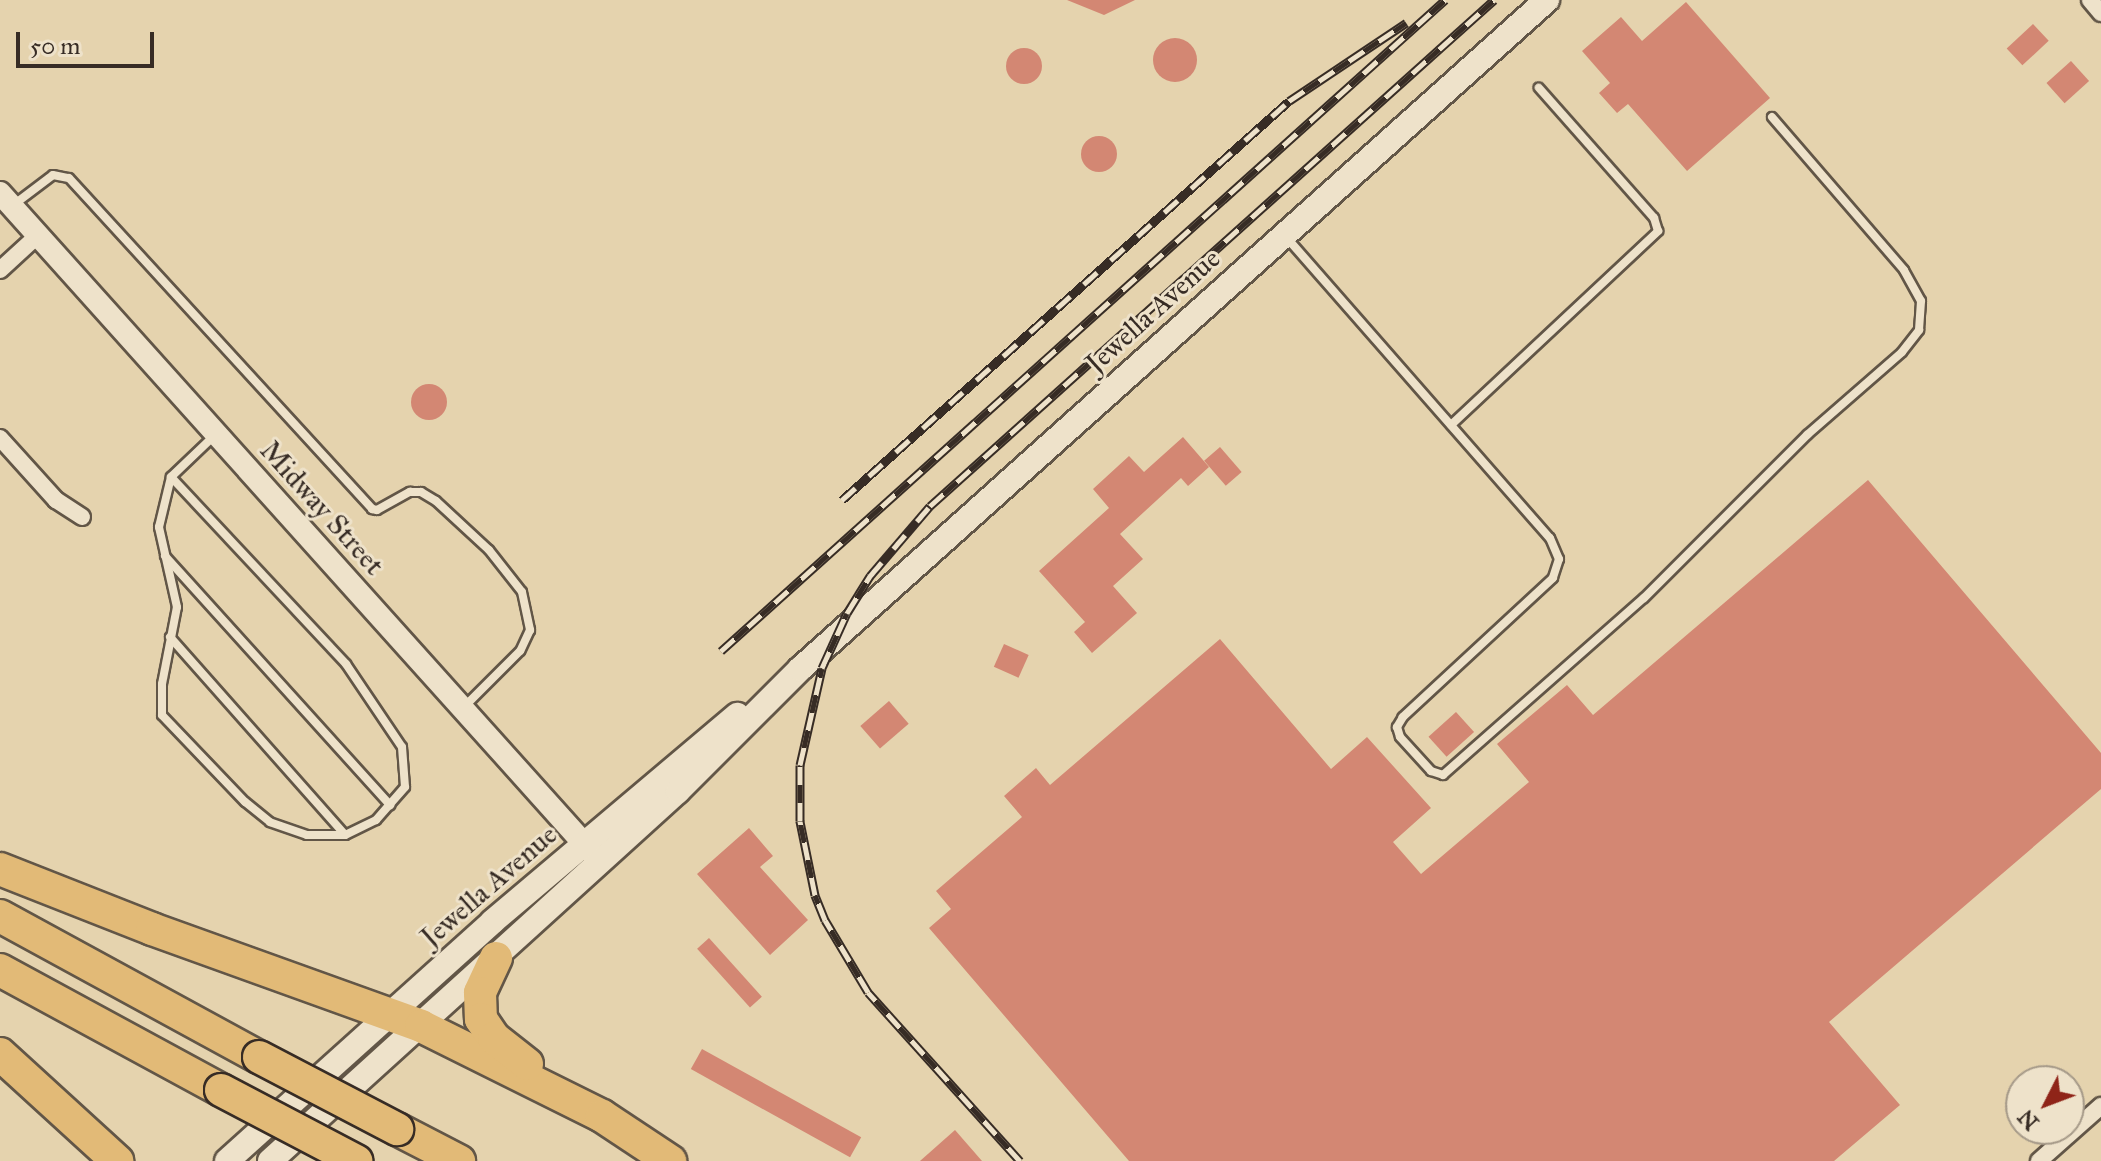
<!DOCTYPE html>
<html>
<head>
<meta charset="utf-8">
<style>
	body { margin:0 }
	#map { position:relative; width:2101px; height:1161px; overflow:hidden; background:#e5d3ae; font-family:"IM FELL Great Primer",serif }
	div>[style] { position:absolute }
	[style*='--x'] { left:calc(var(--x)*1px); top:calc(var(--y)*1px); width:calc(var(--w)*1px); rotate:calc(var(--a)*1deg) }
	.building>* { inset:0; background:#d38773; transform-origin:0 0 }
	.round { border-radius:50% }
	.roads { filter:drop-shadow(2px 0 #625647) drop-shadow(-2px 0 #625647) drop-shadow(0 2px #625647) drop-shadow(0 -2px #625647) }
	.service>* { height:8px; margin:-4px; padding:0 4px; transform-origin:4px; border-radius:4px; background:#eee2ca }
	.minor>* { height:16px; margin:-8px; padding:0 8px; transform-origin:8px; border-radius:8px; background:#eee2ca }
	.tertiary>* { height:22px; margin:-11px; padding:0 11px; transform-origin:11px; border-radius:11px; background:#eee2ca }
	.secondary>* { height:24px; margin:-12px; padding:0 12px; transform-origin:12px; border-radius:12px; background:#eee2ca }
	.motorway>* { height:32px; margin:-16px; padding:0 16px; transform-origin:16px; border-radius:16px; background:#e2ba77 }
	.rail>* { height:9px; margin-top:-4.5px; transform-origin:0; background:repeating-linear-gradient(90deg,#eee2ca 0 18px,#372c25 0 36px); box-sizing:border-box; border-block:2px solid #372c25 }
	.bridges { filter:drop-shadow(2px 0 #372c25) drop-shadow(-2px 0 #372c25) drop-shadow(0 2px #372c25) drop-shadow(0 -2px #372c25) }
	.motorway-bridge>* { height:32px; margin:-16px; padding:0 16px; transform-origin:16px; border-radius:16px; background:#e2ba77 }
	span { translate:-50% -50%; white-space:nowrap; text-align:center; line-height:1.15; -webkit-text-stroke:6px #eee2ca; paint-order:stroke }
	.street-label { font-size:28px; color:#372c25 }
	.north { position:absolute; left:2005px; top:1065px; width:80px; height:80px; box-sizing:border-box; background:#eee2ca; border:2px solid #a59988; border-radius:50%; rotate:228deg; font-size:22px; font-weight:700; line-height:32px; text-align:center; color:#372c25 }
	.north::after { content:''; display:block; margin:auto; width:28px; height:36px; background:#8f2418; clip-path:polygon(50% 0,100% 100%,50% 72%,0 100%) }
	.scale { position:absolute; left:16px; top:32px; width:138px; height:36px; box-sizing:border-box; border:4px solid #372c25; border-top:0; padding-left:10px; font-size:24px; line-height:28px; white-space:nowrap; color:#372c25; -webkit-text-stroke:6px #eee2ca; paint-order:stroke }
</style>
</head>
<body>
<div id="map">
	<div class="building">
		<i style="clip-path:polygon(1067px 0,1135px 0,1104px 15px)"></i>
		<i style="clip-path:polygon(1686px 2px,1770px 98px,1687px 171px,1628px 104px,1617px 113px,1599px 93px,1610px 83px,1582px 51px,1621px 17px,1642px 41px)"></i>
		<i style="left:2033px;top:24px;width:23px;height:36px;rotate:47deg"></i>
		<i class="round" style="left:1153px;top:38px;width:44px;height:44px"></i>
		<i class="round" style="left:1006px;top:48px;width:36px;height:36px"></i>
		<i style="left:2071px;top:61px;width:27px;height:33px;rotate:48deg"></i>
		<i class="round" style="left:1081px;top:136px;width:36px;height:36px"></i>
		<i class="round" style="left:411px;top:384px;width:36px;height:36px"></i>
		<i style="clip-path:polygon(1183px 437px,1209px 467px,1188px 486px,1181px 478px,1120px 534px,1143px 559px,1113px 586px,1137px 613px,1092px 653px,1074px 632px,1085px 622px,1039px 571px,1109px 508px,1093px 489px,1129px 456px,1144px 472px)"></i>
		<i style="left:1220px;top:447px;width:33px;height:21px;rotate:49deg"></i>
		<i style="clip-path:polygon(1868px 480px,2101px 753px,2101px 789px,1829px 1022px,1900px 1105px,1834px 1161px,1129px 1161px,929px 928px,951px 909px,936px 891px,1022px 817px,1004px 796px,1036px 768px,1050px 785px,1220px 639px,1331px 769px,1367px 737px,1431px 808px,1393px 842px,1421px 874px,1529px 782px,1497px 744px,1567px 685px,1593px 715px)"></i>
		<i style="left:1004px;top:644px;width:27px;height:25px;rotate:24deg"></i>
		<i style="left:889px;top:701px;width:30px;height:38px;rotate:49deg"></i>
		<i style="left:1456px;top:712px;width:27px;height:37px;rotate:48deg"></i>
		<i style="clip-path:polygon(749px 828px,773px 856px,760px 867px,808px 920px,770px 955px,697px 874px)"></i>
		<i style="left:709px;top:938px;width:79px;height:16px;rotate:48deg"></i>
		<i style="left:702px;top:1049px;width:182px;height:23px;rotate:29deg"></i>
		<i style="clip-path:polygon(955px 1130px,982px 1161px,920px 1161px)"></i>
	</div>
	<div class="roads">
		<div class="service">
			<i style="--x:12;--y:206;--w:51;--a:-37.1"></i>
			<i style="--x:53;--y:175;--w:16;--a:11"></i>
			<i style="--x:69;--y:178;--w:449;--a:47.5"></i>
			<i style="--x:372;--y:509;--w:5;--a:11"></i>
			<i style="--x:377;--y:510;--w:38;--a:-29"></i>
			<i style="--x:410;--y:492;--w:11;--a:0"></i>
			<i style="--x:421;--y:492;--w:17;--a:31"></i>
			<i style="--x:436;--y:501;--w:72;--a:42.8"></i>
			<i style="--x:489;--y:550;--w:53;--a:51.8"></i>
			<i style="--x:522;--y:592;--w:39;--a:78"></i>
			<i style="--x:530;--y:630;--w:23;--a:115"></i>
			<i style="--x:520;--y:651;--w:78;--a:135"></i>
			<i style="--x:1287;--y:238;--w:399;--a:48.8"></i>
			<i style="--x:1550;--y:538;--w:23;--a:67"></i>
			<i style="--x:1559;--y:559;--w:20;--a:108"></i>
			<i style="--x:1553;--y:578;--w:205;--a:137.2"></i>
			<i style="--x:1403;--y:717;--w:12;--a:121"></i>
			<i style="--x:1397;--y:727;--w:10;--a:73"></i>
			<i style="--x:1400;--y:737;--w:46;--a:47.6"></i>
			<i style="--x:1431;--y:771;--w:13;--a:18"></i>
			<i style="--x:1443;--y:775;--w:268;--a:-41.4"></i>
			<i style="--x:1644;--y:598;--w:231;--a:-45"></i>
			<i style="--x:1807;--y:435;--w:126;--a:-41.1"></i>
			<i style="--x:1902;--y:352;--w:28;--a:-52"></i>
			<i style="--x:1919;--y:330;--w:29;--a:-86"></i>
			<i style="--x:1921;--y:301;--w:35;--a:-119"></i>
			<i style="--x:1904;--y:270;--w:202;--a:-130.8"></i>
			<i style="--x:1451;--y:425;--w:284;--a:-43.1"></i>
			<i style="--x:1658;--y:231;--w:14;--a:-107"></i>
			<i style="--x:1654;--y:218;--w:174;--a:-131.5"></i>
			<i style="--x:171;--y:477;--w:256;--a:46.9"></i>
			<i style="--x:346;--y:664;--w:100;--a:56"></i>
			<i style="--x:402;--y:747;--w:40;--a:85.7"></i>
			<i style="--x:405;--y:787;--w:44;--a:131.3"></i>
			<i style="--x:376;--y:820;--w:34;--a:154"></i>
			<i style="--x:345;--y:835;--w:38;--a:180"></i>
			<i style="--x:307;--y:835;--w:39;--a:-161"></i>
			<i style="--x:270;--y:822;--w:32;--a:-141"></i>
			<i style="--x:245;--y:802;--w:120;--a:-133.7"></i>
			<i style="--x:162;--y:715;--w:31;--a:-90"></i>
			<i style="--x:162;--y:684;--w:78;--a:-79"></i>
			<i style="--x:177;--y:607;--w:82;--a:-102.7"></i>
			<i style="--x:159;--y:527;--w:51;--a:-76.5"></i>
			<i style="--x:171;--y:477;--w:61;--a:-43.7"></i>
			<i style="--x:165;--y:556;--w:336;--a:47.9"></i>
			<i style="--x:170;--y:637;--w:264;--a:48.5"></i>
		</div>
		<div class="minor">
			<i style="--x:2090;--y:0;--w:17;--a:50"></i>
			<i style="--x:0;--y:270;--w:52;--a:-42.6"></i>
			<i style="--x:0;--y:438;--w:84;--a:47.9"></i>
			<i style="--x:56;--y:500;--w:31;--a:33"></i>
			<i style="--x:2039;--y:1161;--w:83;--a:-41.6"></i>
		</div>
		<div class="tertiary">
			<i style="--x:0;--y:193;--w:891;--a:48.09"></i>
		</div>
		<div class="secondary">
			<i style="--x:227;--y:1161;--w:357;--a:-42"></i>
			<i style="--x:492;--y:922;--w:321;--a:-40.2"></i>
			<i style="--x:270;--y:1161;--w:551;--a:-42.2"></i>
			<i style="--x:678;--y:791;--w:173;--a:-45"></i>
			<i style="--x:800;--y:669;--w:1003;--a:-41.85"></i>
		</div>
		<div class="motorway">
			<i style="--x:0;--y:869;--w:163;--a:21.5"></i>
			<i style="--x:152;--y:929;--w:286;--a:19.8"></i>
			<i style="--x:421;--y:1026;--w:202;--a:26.4"></i>
			<i style="--x:602;--y:1116;--w:82;--a:33.5"></i>
			<i style="--x:0;--y:916;--w:295;--a:28.6"></i>
			<i style="--x:496;--y:958;--w:38;--a:115"></i>
			<i style="--x:480;--y:993;--w:26;--a:88"></i>
			<i style="--x:481;--y:1019;--w:23;--a:56"></i>
			<i style="--x:494;--y:1038;--w:42;--a:38.2"></i>
			<i style="--x:0;--y:970;--w:251;--a:28.5"></i>
			<i style="--x:0;--y:1054;--w:159;--a:42.4"></i>
			<i style="--x:397;--y:1129;--w:70;--a:27.3"></i>
		</div>
	</div>
	<div class="rail">
		<i style="--x:842;--y:500;--w:599;--a:-41.75"></i>
		<i style="--x:1289;--y:101;--w:141;--a:-33.7"></i>
		<i style="--x:721;--y:651;--w:974;--a:-41.96"></i>
		<i style="--x:1020;--y:1161;--w:227;--a:-132"></i>
		<i style="--x:868;--y:992;--w:84;--a:-120.8"></i>
		<i style="--x:825;--y:920;--w:27;--a:-112"></i>
		<i style="--x:815;--y:895;--w:76;--a:-101.5"></i>
		<i style="--x:800;--y:821;--w:56;--a:-90"></i>
		<i style="--x:800;--y:765;--w:99;--a:-77.2"></i>
		<i style="--x:822;--y:668;--w:60;--a:-65.6"></i>
		<i style="--x:847;--y:613;--w:44;--a:-58.1"></i>
		<i style="--x:870;--y:576;--w:92;--a:-49.4"></i>
		<i style="--x:930;--y:506;--w:758;--a:-41.9"></i>
	</div>
	<div class="bridges">
		<div class="motorway-bridge">
			<i style="--x:259;--y:1057;--w:156;--a:27.6"></i>
			<i style="--x:221;--y:1090;--w:153;--a:27.7"></i>
		</div>
	</div>
	<div class="street-label">
		<span style="left:1153px;top:311px;rotate:-42deg">Jewella Avenue</span>
		<span style="left:322px;top:508px;rotate:48deg">Midway Street</span>
		<span style="left:489px;top:886px;rotate:-41deg">Jewella Avenue</span>
	</div>
	<div class="north">N</div>
	<div class="scale">50 m</div>
</div>
</body>
</html>
